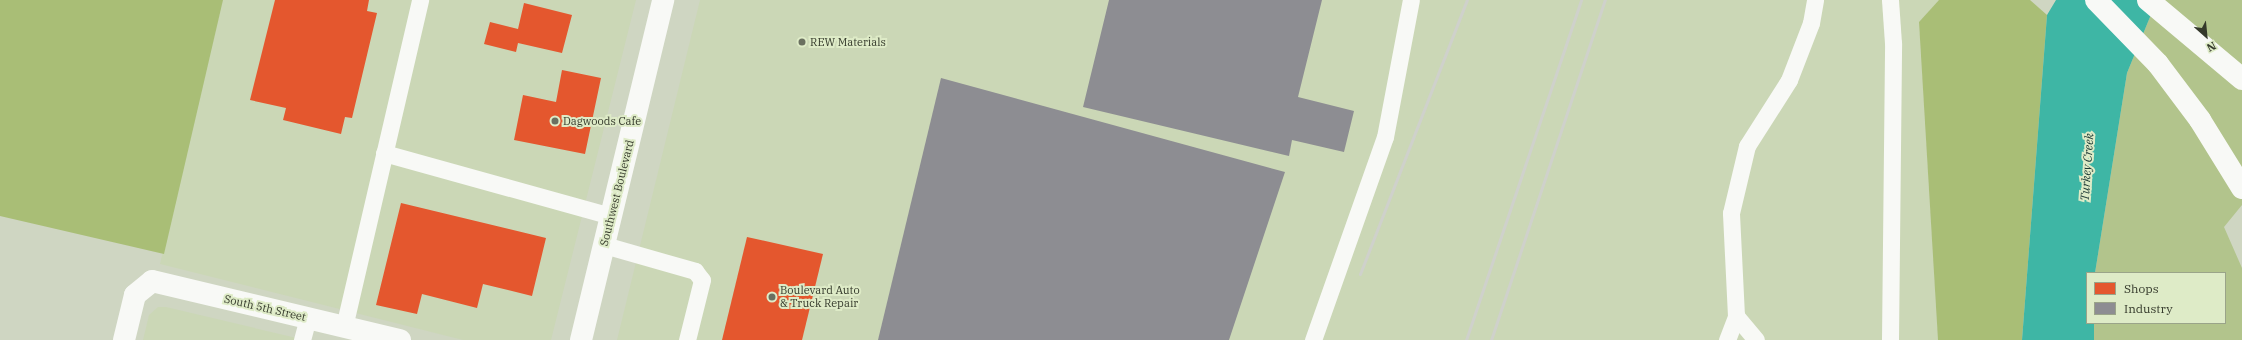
<!DOCTYPE html>
<html>
<head>
<meta charset="utf-8">
<style>
	body { margin:0 }
	#map { position:relative; width:2242px; height:340px; overflow:hidden; background:#cfd6c2; font-family:"IBM Plex Serif",serif }
	div>[style] { position:absolute }
	[style*='--x'] { left:calc(var(--x)*1px); top:calc(var(--y)*1px); width:calc(var(--w)*1px); rotate:calc(var(--a)*1deg) }
	.built>* { inset:0; background:#cbd7b6 }
	.green>* { inset:0; background:#b2c48c }
	.forest>* { inset:0; background:#a9be76 }
	.water>* { inset:0; background:#3eb6a5 }
	.shops>* { inset:0; background:#e4572e }
	.industry>* { inset:0; background:#8d8d92 }
	.service>* { height:17px; margin:-8.5px; padding:0 8.5px; transform-origin:8.5px; border-radius:8.5px; background:#f8f9f6 }
	.minor>* { height:22px; margin:-11px; padding:0 11px; transform-origin:11px; border-radius:11px; background:#f8f9f6 }
	.secondary>* { height:22px; margin:-11px; padding:0 11px; transform-origin:11px; border-radius:11px; background:#f8f9f6 }
	.motorway>* { height:22px; margin:-11px; padding:0 11px; transform-origin:11px; border-radius:11px; background:#f8f9f6 }
	.rail>* { height:3px; margin:-1.5px; padding:0 1.5px; transform-origin:1.5px; border-radius:1.5px; background:#cfd1cb }
	.dots>* { width:11px; height:11px; translate:-50% -50%; box-sizing:border-box; border:2px solid #deebc7; border-radius:50% }
	span { translate:-50% -50%; white-space:nowrap; text-align:center; line-height:1.15; -webkit-text-stroke:4px #deebc7; paint-order:stroke }
	.poi-label { font-size:11px; color:#34392b }
	.left { translate:0 -50%; text-align:left }
	.street-label { font-size:11px; color:#34392b }
	.water-label { font-size:12px; color:#1d3935; font-style:italic }
	.legend { position:absolute; left:2086px; top:272px; width:140px; height:52px; box-sizing:border-box; background:#deebc7; border:1px solid #9aa489; margin:0; padding:5px 7px; list-style:none; font-size:12px; color:#34392b }
	.legend li { display:flex; align-items:center; gap:8px; height:20px }
	.legend b { width:20px; border:1px solid #9aa489 }
	.north { position:absolute; left:2186px; top:16px; width:40px; height:40px; -webkit-text-stroke:3px #deebc7; paint-order:stroke; rotate:153deg; font-size:11px; font-weight:700; line-height:16px; text-align:center; color:#34392b }
	.north::after { content:''; display:block; margin:auto; width:14px; height:18px; background:#34392b; clip-path:polygon(50% 0,100% 100%,50% 72%,0 100%) }
</style>
</head>
<body>
<div id="map">
	<div class="built">
		<i style="clip-path:polygon(223px 0,636px 0,551px 340px,463px 340px,160px 264px)"></i>
		<i style="clip-path:polygon(700px 0,1939px 0,1919px 22px,1938px 340px,617px 340px)"></i>
		<i style="clip-path:polygon(158px 307px,166px 307px,305px 340px,143px 340px,149px 315px)"></i>
	</div>
	<div class="green">
		<i style="clip-path:polygon(2157px 0,2242px 0,2242px 205px,2224px 227px,2242px 268px,2242px 340px,2094px 340px,2094px 323px,2225px 323px,2225px 273px,2095px 273px,2127px 73px)"></i>
	</div>
	<div class="forest">
		<i style="clip-path:polygon(0 0,223px 0,164px 254px,0 216px)"></i>
		<i style="clip-path:polygon(1939px 0,2030px 0,2047px 15px,2022px 340px,1938px 340px,1919px 22px)"></i>
	</div>
	<div class="water">
		<i style="clip-path:polygon(2056px 0,2157px 0,2127px 73px,2095px 273px,2087px 273px,2087px 323px,2094px 323px,2094px 340px,2022px 340px,2047px 15px)"></i>
	</div>
	<div class="shops">
		<i style="clip-path:polygon(275px 0,369px 0,367px 11px,377px 13px,352px 118px,345px 117px,341px 134px,283px 120px,286px 108px,250px 100px)"></i>
		<i style="clip-path:polygon(524px 3px,572px 15px,562px 53px,518px 43px,516px 52px,484px 44px,490px 22px,518px 29px)"></i>
		<i style="clip-path:polygon(562px 70px,601px 78px,585px 154px,514px 140px,523px 95px,556px 102px)"></i>
		<i style="clip-path:polygon(401px 203px,546px 238px,532px 296px,483px 284px,477px 308px,422px 294px,417px 314px,376px 305px)"></i>
		<i style="clip-path:polygon(747px 237px,823px 254px,802px 340px,722px 340px)"></i>
	</div>
	<div class="industry">
		<i style="clip-path:polygon(1109px 0,1322px 0,1298px 97px,1354px 111px,1344px 152px,1292px 140px,1289px 156px,1083px 107px)"></i>
		<i style="clip-path:polygon(941px 78px,1285px 172px,1229px 340px,878px 340px)"></i>
	</div>
	<div class="service">
		<i style="--x:384;--y:153;--w:236;--a:15.5"></i>
		<i style="--x:604;--y:245;--w:95;--a:15.9"></i>
		<i style="--x:695;--y:271;--w:11;--a:52"></i>
		<i style="--x:702;--y:280;--w:62;--a:104"></i>
		<i style="--x:1736;--y:316;--w:31;--a:50"></i>
		<i style="--x:344;--y:327;--w:336;--a:-76.9"></i>
		<i style="--x:302;--y:340;--w:23;--a:-75"></i>
		<i style="--x:1313;--y:340;--w:215;--a:-70.5"></i>
		<i style="--x:1385;--y:137;--w:139;--a:-79.3"></i>
		<i style="--x:1727;--y:340;--w:26;--a:-69"></i>
		<i style="--x:1736;--y:316;--w:103;--a:-92.8"></i>
		<i style="--x:1731;--y:213;--w:69;--a:-76.6"></i>
		<i style="--x:1747;--y:146;--w:78;--a:-57.5"></i>
		<i style="--x:1789;--y:80;--w:61;--a:-68.9"></i>
		<i style="--x:1811;--y:23;--w:23;--a:-80"></i>
		<i style="--x:1890;--y:340;--w:297;--a:-89.4"></i>
		<i style="--x:1893;--y:43;--w:43;--a:-94"></i>
	</div>
	<div class="minor">
		<i style="--x:124;--y:340;--w:46;--a:-76.3"></i>
		<i style="--x:135;--y:295;--w:22;--a:-39"></i>
		<i style="--x:152;--y:281;--w:255;--a:13.4"></i>
	</div>
	<div class="secondary">
		<i style="--x:581;--y:340;--w:350;--a:-76.4"></i>
	</div>
	<div class="motorway">
		<i style="--x:2096;--y:0;--w:89;--a:45.9"></i>
		<i style="--x:2158;--y:64;--w:70;--a:53.1"></i>
		<i style="--x:2200;--y:120;--w:80;--a:58.3"></i>
		<i style="--x:2148;--y:0;--w:123;--a:40"></i>
	</div>
	<div class="rail">
		<i style="--x:1360;--y:274;--w:294;--a:-68.7"></i>
		<i style="--x:1466;--y:340;--w:359;--a:-71.3"></i>
		<i style="--x:1491;--y:340;--w:359;--a:-71.5"></i>
	</div>
	<div class="dots">
		<i style="left:802px;top:42px;background:#6a7060"></i>
		<i style="left:555px;top:121px;background:#6a7060"></i>
		<i style="left:772px;top:297px;background:#6a7060"></i>
	</div>
	<div class="poi-label">
		<span class="left" style="left:810px;top:42px">REW Materials</span>
		<span class="left" style="left:563px;top:121px">Dagwoods Cafe</span>
		<span class="left" style="left:780px;top:297px">Boulevard Auto<br>&amp; Truck Repair</span>
	</div>
	<div class="street-label">
		<span style="left:617px;top:193px;rotate:-76deg">Southwest Boulevard</span>
		<span style="left:265px;top:308px;rotate:13deg">South 5th Street</span>
	</div>
	<div class="water-label">
		<span style="left:2087px;top:167px;rotate:-86deg">Turkey Creek</span>
	</div>
	<ul class="legend">
	<li><b style="height:11px;background:#e4572e"></b>Shops</li>
	<li><b style="height:11px;background:#8d8d92"></b>Industry</li>
	</ul>
	<div class="north">N</div>
</div>
</body>
</html>
